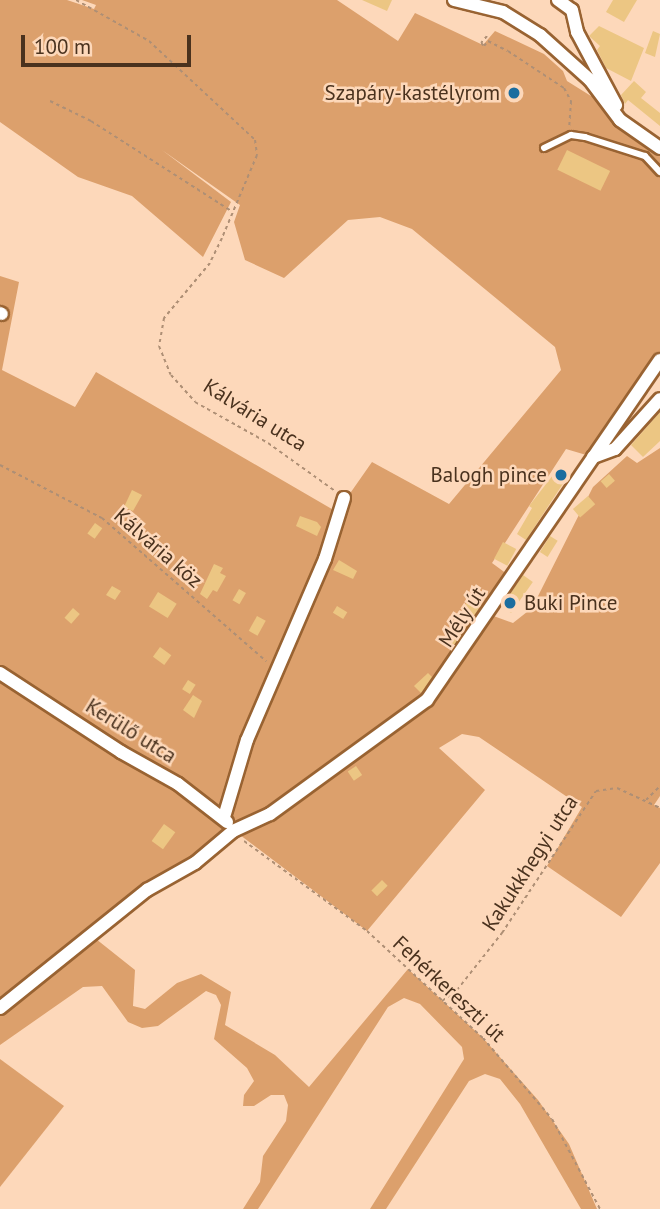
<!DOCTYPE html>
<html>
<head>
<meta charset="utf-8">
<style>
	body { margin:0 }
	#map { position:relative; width:660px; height:1209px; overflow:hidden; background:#fdd8ba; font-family:"PT Sans",sans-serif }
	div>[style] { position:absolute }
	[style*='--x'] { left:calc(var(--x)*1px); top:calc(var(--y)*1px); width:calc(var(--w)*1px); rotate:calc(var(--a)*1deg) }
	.green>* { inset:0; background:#dca06c }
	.building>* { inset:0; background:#ecc683; transform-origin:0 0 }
	.path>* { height:2px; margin-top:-1px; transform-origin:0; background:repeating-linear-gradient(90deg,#ae8f75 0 3.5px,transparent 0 7px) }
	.roads { filter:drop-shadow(2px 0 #996332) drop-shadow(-2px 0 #996332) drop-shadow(0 2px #996332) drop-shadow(0 -2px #996332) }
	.service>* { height:6px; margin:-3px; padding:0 3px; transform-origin:3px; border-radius:3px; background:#fff }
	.minor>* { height:12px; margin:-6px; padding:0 6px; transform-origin:6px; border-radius:6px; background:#fff }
	.dots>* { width:19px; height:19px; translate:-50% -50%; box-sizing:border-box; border:4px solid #fdd8ba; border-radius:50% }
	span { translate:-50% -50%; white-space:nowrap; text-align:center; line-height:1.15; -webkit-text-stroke:5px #fdd8ba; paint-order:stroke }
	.poi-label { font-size:21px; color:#4a321e }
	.right { translate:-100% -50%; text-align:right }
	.left { translate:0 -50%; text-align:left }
	.street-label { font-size:21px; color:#4a321e }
	.scale { position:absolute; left:21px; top:35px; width:170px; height:32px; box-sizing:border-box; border:4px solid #4a321e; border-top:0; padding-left:9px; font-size:21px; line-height:24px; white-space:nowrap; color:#4a321e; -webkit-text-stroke:5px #fdd8ba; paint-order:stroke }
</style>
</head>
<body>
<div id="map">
	<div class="green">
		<i style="clip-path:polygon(0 0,67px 0,94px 9px,96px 5px,82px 0,337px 0,398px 41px,415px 13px,483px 45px,495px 31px,544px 54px,563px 71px,567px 81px,591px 96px,599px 90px,611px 110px,660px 148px,660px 360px,593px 457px,566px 449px,492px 563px,511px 577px,488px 614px,513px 623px,532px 608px,593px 487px,627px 456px,637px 463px,660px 448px,660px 796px,654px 805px,660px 808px,660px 863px,621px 917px,547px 866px,582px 807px,479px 737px,462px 734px,439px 748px,485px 790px,367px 931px,240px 835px,141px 901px,96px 939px,135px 970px,133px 1006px,145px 1009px,177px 983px,201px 974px,231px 992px,225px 1025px,275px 1055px,309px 1087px,408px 969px,483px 1038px,538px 1100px,569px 1144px,597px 1209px,581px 1209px,520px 1104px,500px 1079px,485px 1074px,469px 1081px,386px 1209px,370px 1209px,464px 1059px,462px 1047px,420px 1004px,404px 998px,388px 1007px,258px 1209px,243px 1209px,260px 1182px,263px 1156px,286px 1121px,288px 1105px,284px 1095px,271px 1095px,254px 1106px,243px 1106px,244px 1095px,254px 1081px,247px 1068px,214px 1039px,221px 1005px,216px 995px,206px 991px,158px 1026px,142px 1028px,128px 1022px,102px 986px,83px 987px,0 1045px,0 276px,19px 282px,2px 370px,75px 407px,96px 372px,337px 512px,372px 462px,449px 504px,561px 370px,555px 347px,412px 229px,380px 217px,348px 220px,284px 278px,245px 260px,234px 222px,240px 205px,162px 150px,231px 202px,203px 257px,132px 196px,78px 177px,0 122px)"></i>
		<i style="clip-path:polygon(0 1059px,64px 1106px,0 1187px)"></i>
	</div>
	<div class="building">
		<i style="clip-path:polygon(362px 0,392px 0,387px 11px)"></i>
		<i style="clip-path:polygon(613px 0,637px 0,624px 22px,606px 12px)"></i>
		<i style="clip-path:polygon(599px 26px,644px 48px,631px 81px,606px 68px,597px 50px,600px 46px,589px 36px)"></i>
		<i style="clip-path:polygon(653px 31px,660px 34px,655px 57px,645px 53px)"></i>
		<i style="clip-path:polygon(634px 81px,646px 92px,641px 98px,660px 113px,660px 126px,628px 100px,625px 104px,621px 95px)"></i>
		<i style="left:567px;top:150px;width:48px;height:22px;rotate:26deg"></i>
		<i style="clip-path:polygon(660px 412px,660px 441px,643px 457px,631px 445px)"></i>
		<i style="clip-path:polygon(560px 466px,570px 473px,526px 540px,517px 534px,532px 508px,529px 506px)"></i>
		<i style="left:609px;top:474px;width:9px;height:11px;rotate:49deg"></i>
		<i style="clip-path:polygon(132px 490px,142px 495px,133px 511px,124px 507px)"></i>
		<i style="left:588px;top:496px;width:11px;height:20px;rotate:49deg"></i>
		<i style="clip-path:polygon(300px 516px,317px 522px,321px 527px,317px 536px,296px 526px)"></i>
		<i style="left:95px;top:523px;width:9px;height:13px;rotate:36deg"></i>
		<i style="left:550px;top:536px;width:9px;height:19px;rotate:32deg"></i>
		<i style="left:503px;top:542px;width:15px;height:19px;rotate:28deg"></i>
		<i style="clip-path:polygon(339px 560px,357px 571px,353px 579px,333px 570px)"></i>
		<i style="clip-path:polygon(214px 564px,223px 568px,220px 573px,226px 576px,217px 592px,213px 590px,207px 599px,200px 594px)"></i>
		<i style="left:523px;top:575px;width:12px;height:38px;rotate:35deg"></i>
		<i style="clip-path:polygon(112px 586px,121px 591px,115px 600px,106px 595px)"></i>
		<i style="left:239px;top:589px;width:8px;height:13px;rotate:30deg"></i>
		<i style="left:158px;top:592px;width:22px;height:17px;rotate:32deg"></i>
		<i style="clip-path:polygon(469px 598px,481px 605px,453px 647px,448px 644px,453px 636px,449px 634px)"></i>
		<i style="left:337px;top:606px;width:12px;height:8px;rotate:31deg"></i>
		<i style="left:73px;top:608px;width:9px;height:13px;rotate:41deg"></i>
		<i style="left:257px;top:616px;width:10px;height:17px;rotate:29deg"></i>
		<i style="left:160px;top:647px;width:14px;height:12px;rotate:36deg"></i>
		<i style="clip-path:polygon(428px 673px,432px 677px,421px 693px,414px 686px)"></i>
		<i style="left:188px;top:680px;width:9px;height:11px;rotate:32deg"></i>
		<i style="clip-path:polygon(193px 695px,202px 701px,194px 718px,183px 710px)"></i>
		<i style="left:356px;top:766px;width:11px;height:10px;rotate:56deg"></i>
		<i style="left:164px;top:824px;width:14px;height:21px;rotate:36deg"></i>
		<i style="left:382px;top:880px;width:8px;height:15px;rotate:45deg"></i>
	</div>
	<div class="path">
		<i style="--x:76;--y:0;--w:84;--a:29.3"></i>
		<i style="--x:149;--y:41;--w:145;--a:43"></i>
		<i style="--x:255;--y:140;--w:15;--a:82"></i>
		<i style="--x:257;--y:155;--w:90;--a:112.9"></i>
		<i style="--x:222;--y:238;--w:28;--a:116"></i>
		<i style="--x:210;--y:263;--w:72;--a:129.9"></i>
		<i style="--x:164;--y:318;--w:28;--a:100"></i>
		<i style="--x:159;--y:346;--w:31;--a:68"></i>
		<i style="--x:171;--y:375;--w:36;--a:48"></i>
		<i style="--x:195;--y:402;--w:84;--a:29.3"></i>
		<i style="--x:268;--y:443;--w:82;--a:35.6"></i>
		<i style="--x:487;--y:36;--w:9;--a:131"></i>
		<i style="--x:481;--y:43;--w:4;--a:45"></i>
		<i style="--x:484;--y:46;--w:6;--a:-51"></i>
		<i style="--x:488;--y:41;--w:22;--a:27"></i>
		<i style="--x:508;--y:51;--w:67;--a:33.5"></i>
		<i style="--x:564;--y:88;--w:15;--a:62"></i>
		<i style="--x:571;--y:101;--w:26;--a:94"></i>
		<i style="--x:50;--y:101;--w:46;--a:26"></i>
		<i style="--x:91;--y:121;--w:166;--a:32.7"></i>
		<i style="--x:0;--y:465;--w:115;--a:27.5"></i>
		<i style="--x:102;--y:518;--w:218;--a:41.1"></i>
		<i style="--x:646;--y:800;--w:20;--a:-45"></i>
		<i style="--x:244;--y:841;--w:152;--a:36.2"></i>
		<i style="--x:367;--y:931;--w:158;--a:42.7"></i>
		<i style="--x:483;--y:1038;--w:106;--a:49.6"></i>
		<i style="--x:552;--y:1119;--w:102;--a:61.9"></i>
		<i style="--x:442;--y:1001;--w:19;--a:-36"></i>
		<i style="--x:457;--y:990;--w:73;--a:-51.7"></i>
		<i style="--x:502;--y:933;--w:170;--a:-56.5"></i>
		<i style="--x:596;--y:791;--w:21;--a:-8"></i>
		<i style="--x:617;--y:788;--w:47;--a:24.9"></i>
	</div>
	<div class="roads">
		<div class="service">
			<i style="--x:544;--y:148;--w:30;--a:-26"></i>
			<i style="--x:571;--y:135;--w:14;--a:8"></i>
			<i style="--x:585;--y:137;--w:63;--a:17.6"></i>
			<i style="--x:645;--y:156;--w:22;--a:47"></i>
		</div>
		<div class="minor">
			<i style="--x:454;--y:0;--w:50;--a:13.8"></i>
			<i style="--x:503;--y:12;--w:44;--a:31.9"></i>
			<i style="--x:540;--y:35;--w:67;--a:42"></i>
			<i style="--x:590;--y:80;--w:50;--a:53.1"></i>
			<i style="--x:620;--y:120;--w:49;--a:35"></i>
			<i style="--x:558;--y:0;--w:17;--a:36"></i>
			<i style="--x:572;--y:10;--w:23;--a:77"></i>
			<i style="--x:577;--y:32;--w:83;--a:61.9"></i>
			<i style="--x:0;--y:313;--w:2;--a:27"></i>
			<i style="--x:593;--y:457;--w:23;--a:-20"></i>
			<i style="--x:615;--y:449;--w:67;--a:-48"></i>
			<i style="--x:0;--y:673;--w:145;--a:33.1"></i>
			<i style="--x:121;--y:752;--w:65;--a:29.3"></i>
			<i style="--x:178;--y:784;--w:62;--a:37.8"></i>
			<i style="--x:224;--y:817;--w:80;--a:-73.4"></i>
			<i style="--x:247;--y:740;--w:197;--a:-66.7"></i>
			<i style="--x:325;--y:559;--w:64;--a:-72.7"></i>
			<i style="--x:0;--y:1008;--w:189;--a:-38.8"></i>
			<i style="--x:147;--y:890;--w:55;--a:-29.4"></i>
			<i style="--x:195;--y:863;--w:50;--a:-40.1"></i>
			<i style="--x:233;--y:831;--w:41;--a:-24.7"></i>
			<i style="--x:270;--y:814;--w:194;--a:-36"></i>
			<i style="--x:427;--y:700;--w:412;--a:-55.6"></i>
		</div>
	</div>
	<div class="dots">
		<i style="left:514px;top:93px;background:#1b6d9f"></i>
		<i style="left:561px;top:475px;background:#1b6d9f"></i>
		<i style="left:510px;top:603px;background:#1b6d9f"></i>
	</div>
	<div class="poi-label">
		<span class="right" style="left:500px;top:93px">Szapáry-kastélyrom</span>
		<span class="right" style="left:547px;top:475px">Balogh pince</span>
		<span class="left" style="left:524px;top:603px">Buki Pince</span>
	</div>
	<div class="street-label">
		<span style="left:255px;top:415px;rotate:32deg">Kálvária utca</span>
		<span style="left:158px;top:548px;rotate:41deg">Kálvária köz</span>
		<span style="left:462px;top:617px;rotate:-57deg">Mély út</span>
		<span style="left:131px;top:731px;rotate:32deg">Kerülő utca</span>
		<span style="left:530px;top:863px;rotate:-57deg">Kakukkhegyi utca</span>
		<span style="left:449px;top:989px;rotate:43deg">Fehérkereszti út</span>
	</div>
	<div class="scale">100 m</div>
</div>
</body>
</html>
